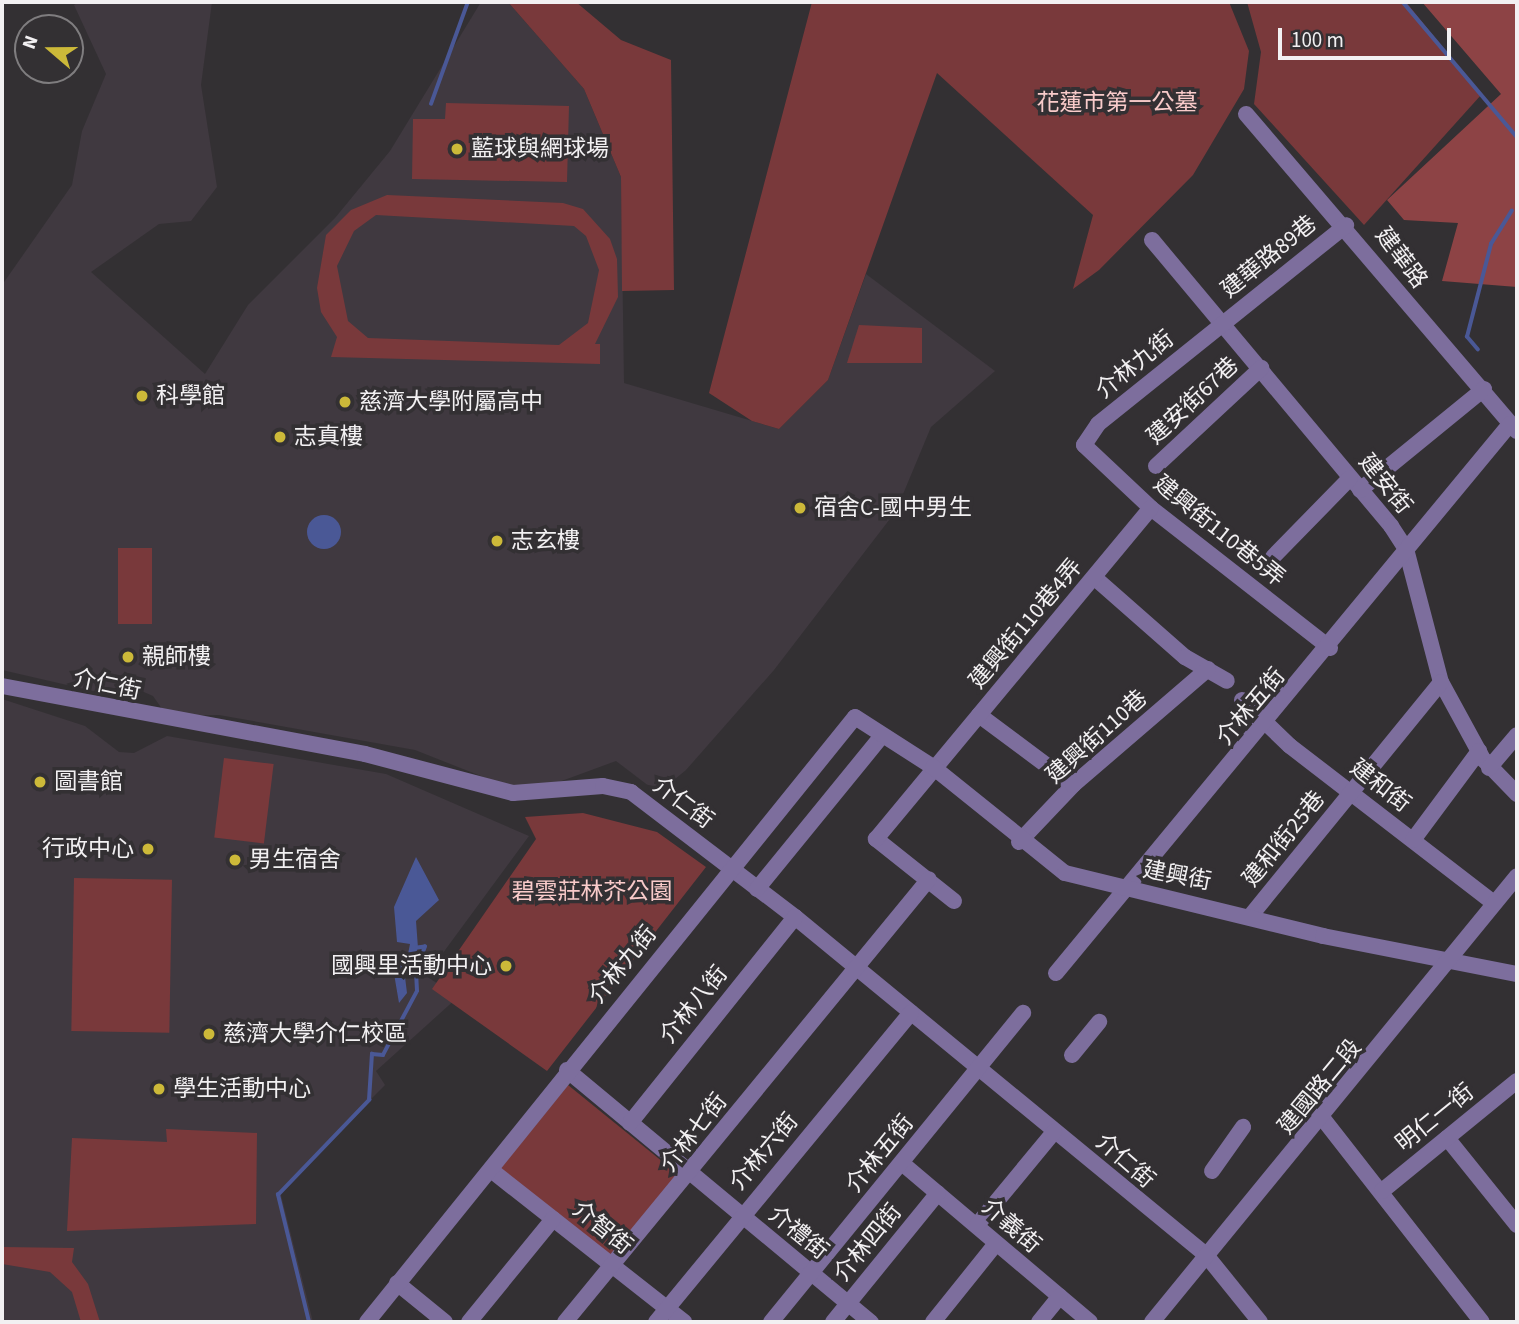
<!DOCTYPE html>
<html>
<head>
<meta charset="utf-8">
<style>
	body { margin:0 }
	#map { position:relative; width:1519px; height:1324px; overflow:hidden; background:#333033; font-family:"Source Sans 3","Noto Sans TC",sans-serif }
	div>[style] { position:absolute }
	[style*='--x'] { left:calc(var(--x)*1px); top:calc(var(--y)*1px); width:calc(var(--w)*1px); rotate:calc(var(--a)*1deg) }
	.built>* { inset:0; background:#403940 }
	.green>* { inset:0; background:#79393b; transform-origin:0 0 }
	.forest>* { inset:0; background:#8d4345 }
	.water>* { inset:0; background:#4a5896 }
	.round { border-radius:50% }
	.stream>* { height:3.5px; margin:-1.75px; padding:0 1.75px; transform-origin:1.75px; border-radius:1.75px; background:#4a5896 }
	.minor>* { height:16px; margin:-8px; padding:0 8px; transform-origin:8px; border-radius:8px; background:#7d6e9d }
	.dots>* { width:19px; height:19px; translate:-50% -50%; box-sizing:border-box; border:4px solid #333033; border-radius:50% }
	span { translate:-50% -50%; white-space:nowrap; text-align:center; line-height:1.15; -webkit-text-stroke:7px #333033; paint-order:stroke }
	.park-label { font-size:23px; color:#f9cbca }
	.poi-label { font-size:23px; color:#f2f0f2 }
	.left { translate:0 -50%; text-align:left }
	.right { translate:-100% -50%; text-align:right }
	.street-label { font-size:23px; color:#f2f0f2 }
	.frame { position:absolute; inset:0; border:4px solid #f2f0f2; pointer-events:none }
	.north { position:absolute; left:14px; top:14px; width:70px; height:70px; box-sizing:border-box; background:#333033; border:2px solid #7f7d7f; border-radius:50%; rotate:290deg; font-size:19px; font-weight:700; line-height:28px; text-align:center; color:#f2f0f2 }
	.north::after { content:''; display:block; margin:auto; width:24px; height:32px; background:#ccb939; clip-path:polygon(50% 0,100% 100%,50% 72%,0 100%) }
	.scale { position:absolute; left:1278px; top:28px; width:173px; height:32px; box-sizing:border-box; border:4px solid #f2f0f2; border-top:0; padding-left:9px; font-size:21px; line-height:24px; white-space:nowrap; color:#f2f0f2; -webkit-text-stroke:5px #333033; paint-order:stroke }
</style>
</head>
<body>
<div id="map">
	<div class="built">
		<i style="clip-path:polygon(79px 2px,212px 2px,201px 85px,217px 187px,191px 221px,159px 224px,91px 272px,205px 374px,248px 305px,335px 218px,390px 151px,481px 2px,508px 2px,584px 89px,621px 177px,624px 383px,779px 429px,828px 380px,866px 274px,995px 371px,931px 427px,896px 511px,774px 670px,686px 770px,658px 793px,616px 761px,537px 790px,501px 784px,415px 750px,219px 715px,167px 716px,153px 696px,130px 686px,93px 691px,2px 670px,2px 285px,72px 185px,82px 131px,106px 74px,74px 5px)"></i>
		<i style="clip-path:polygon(2px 699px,85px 726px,119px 752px,134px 753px,167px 736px,386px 774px,529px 836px,426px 976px,458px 997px,376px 1071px,385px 1085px,280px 1191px,313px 1322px,2px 1322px)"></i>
	</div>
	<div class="green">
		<i style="clip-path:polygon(508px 2px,576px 2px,621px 40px,671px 60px,674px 290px,622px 291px,621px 177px,584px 89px)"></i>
		<i style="clip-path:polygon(812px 2px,1229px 2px,1249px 51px,1244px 89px,1193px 175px,1099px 270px,1073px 289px,1093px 215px,937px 73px,828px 380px,779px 429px,752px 421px,709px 393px)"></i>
		<i style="clip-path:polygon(1247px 2px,1406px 2px,1481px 95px,1364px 225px,1254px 104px,1261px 52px)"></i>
		<i style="clip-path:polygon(446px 103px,569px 106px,567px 182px,412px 179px,413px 119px,445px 119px)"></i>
		<i style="clip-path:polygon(evenodd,387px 195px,563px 203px,583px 209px,610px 239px,617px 259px,618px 297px,595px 344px,600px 344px,600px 364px,331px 357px,337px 337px,321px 312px,317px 288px,326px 235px,351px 210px,387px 195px,376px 215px,574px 226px,586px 236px,599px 270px,588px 323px,559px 345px,368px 338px,348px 321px,337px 266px,354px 231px,376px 215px)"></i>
		<i style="clip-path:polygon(859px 325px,922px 328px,922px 363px,847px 363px)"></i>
		<i style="left:118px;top:548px;width:34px;height:76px"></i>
		<i style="left:224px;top:758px;width:50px;height:80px;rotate:7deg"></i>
		<i style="clip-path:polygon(583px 813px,657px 832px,706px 867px,547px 1071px,432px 989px,536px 839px,525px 817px)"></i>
		<i style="left:74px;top:878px;width:98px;height:153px;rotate:1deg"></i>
		<i style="left:568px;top:1085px;width:146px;height:110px;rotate:39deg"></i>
		<i style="clip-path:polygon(166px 1129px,257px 1133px,256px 1224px,67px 1231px,72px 1138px,167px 1142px)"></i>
		<i style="clip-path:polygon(2px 1247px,74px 1248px,72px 1262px,88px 1284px,100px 1322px,81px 1322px,72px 1292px,50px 1272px,2px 1264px)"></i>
	</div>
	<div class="forest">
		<i style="clip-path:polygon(1422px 2px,1517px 2px,1517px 287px,1442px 281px,1458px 223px,1404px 220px,1387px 200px,1501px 94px)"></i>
	</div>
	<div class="water">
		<i class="round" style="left:307px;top:515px;width:34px;height:34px"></i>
		<i style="clip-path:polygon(416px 857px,439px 900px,416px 921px,418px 948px,405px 977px,407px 993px,399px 1003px,392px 962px,408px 954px,410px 944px,397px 942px,394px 907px)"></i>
	</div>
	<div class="stream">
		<i style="--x:1403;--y:2;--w:177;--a:49.8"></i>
		<i style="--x:431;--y:104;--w:109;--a:-70.1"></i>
		<i style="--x:1478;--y:350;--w:17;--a:-130"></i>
		<i style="--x:1467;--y:337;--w:96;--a:-75.5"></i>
		<i style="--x:1491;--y:244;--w:39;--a:-58"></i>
		<i style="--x:309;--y:1322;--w:131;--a:-103.7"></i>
		<i style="--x:278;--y:1195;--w:132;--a:-46.2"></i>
		<i style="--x:369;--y:1100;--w:46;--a:-86.3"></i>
		<i style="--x:372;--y:1054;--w:11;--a:5"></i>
		<i style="--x:383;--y:1055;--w:72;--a:-62"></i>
		<i style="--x:417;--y:991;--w:21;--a:-93"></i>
		<i style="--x:416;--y:970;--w:25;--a:-69"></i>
		<i style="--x:425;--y:947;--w:7;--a:172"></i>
	</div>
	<div class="minor">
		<i style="--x:1246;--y:114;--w:417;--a:49.5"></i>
		<i style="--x:1152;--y:240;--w:373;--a:50.1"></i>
		<i style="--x:1391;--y:526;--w:27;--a:57"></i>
		<i style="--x:1406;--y:549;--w:138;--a:75.3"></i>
		<i style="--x:1441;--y:682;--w:88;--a:61.4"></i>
		<i style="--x:1483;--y:759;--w:49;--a:45.8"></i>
		<i style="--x:1156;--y:466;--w:144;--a:-43"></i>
		<i style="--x:1360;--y:490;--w:160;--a:-39.2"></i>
		<i style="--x:1273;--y:557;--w:110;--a:-45.7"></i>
		<i style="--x:1095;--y:578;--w:120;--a:41.3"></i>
		<i style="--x:1185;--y:657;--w:48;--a:29.7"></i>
		<i style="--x:1330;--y:648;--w:227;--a:-142"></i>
		<i style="--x:1151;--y:508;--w:92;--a:-136.8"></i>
		<i style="--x:1084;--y:445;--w:25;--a:-56"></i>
		<i style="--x:1098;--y:424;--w:318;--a:-38.7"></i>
		<i style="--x:2;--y:686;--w:369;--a:10.6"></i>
		<i style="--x:365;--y:754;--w:153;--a:14.8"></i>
		<i style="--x:513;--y:793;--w:90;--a:-4.4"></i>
		<i style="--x:603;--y:786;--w:29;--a:12"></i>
		<i style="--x:631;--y:792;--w:206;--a:37.3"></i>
		<i style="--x:795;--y:917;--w:532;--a:39.43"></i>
		<i style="--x:1206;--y:1255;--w:86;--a:51.1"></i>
		<i style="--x:1242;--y:700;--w:66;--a:43.8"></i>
		<i style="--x:1290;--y:746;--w:257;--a:37.6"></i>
		<i style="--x:979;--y:715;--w:117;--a:36.7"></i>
		<i style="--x:1489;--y:768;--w:43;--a:-49.7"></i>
		<i style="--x:1413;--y:840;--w:111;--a:-53.4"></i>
		<i style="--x:1019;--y:842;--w:79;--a:-46.5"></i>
		<i style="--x:1073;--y:785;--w:178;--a:-40.7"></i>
		<i style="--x:757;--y:889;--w:198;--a:-50.8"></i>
		<i style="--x:954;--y:901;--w:100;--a:-141.5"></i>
		<i style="--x:876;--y:839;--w:430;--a:-50.3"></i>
		<i style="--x:1252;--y:914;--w:299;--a:-50.8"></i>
		<i style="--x:1056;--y:973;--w:712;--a:-50.41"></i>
		<i style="--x:1072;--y:1055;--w:43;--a:-50.7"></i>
		<i style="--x:567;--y:1070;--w:395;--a:39.7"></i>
		<i style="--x:1324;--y:1120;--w:256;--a:52"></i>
		<i style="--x:630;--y:1123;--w:264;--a:-51.3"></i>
		<i style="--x:1447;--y:1138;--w:112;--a:51.2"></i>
		<i style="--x:903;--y:1164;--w:245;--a:40.2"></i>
		<i style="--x:491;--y:1170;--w:246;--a:38.2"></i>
		<i style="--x:1212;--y:1171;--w:54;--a:-54.8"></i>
		<i style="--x:1382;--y:1191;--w:174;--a:-39.2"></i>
		<i style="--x:977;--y:1225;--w:121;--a:-50.4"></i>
		<i style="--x:397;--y:1283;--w:62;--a:39.1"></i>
		<i style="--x:367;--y:1322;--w:777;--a:-51.11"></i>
		<i style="--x:855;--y:717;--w:93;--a:32.7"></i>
		<i style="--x:933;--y:767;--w:169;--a:38.8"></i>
		<i style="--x:1065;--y:873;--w:266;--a:13.7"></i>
		<i style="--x:1323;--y:936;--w:198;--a:11.1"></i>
		<i style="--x:469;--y:1322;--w:133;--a:-50.8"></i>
		<i style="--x:565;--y:1322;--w:573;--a:-50.59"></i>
		<i style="--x:656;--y:1322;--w:401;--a:-50.5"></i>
		<i style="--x:771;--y:1322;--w:399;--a:-50.8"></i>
		<i style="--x:833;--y:1322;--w:166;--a:-50.9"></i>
		<i style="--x:933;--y:1322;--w:99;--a:-51.2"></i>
		<i style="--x:1039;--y:1322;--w:33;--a:-51"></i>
		<i style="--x:1152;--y:1322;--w:576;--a:-50.7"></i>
	</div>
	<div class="dots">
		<i style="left:457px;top:149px;background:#ccb939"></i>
		<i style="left:142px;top:396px;background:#ccb939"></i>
		<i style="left:345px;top:402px;background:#ccb939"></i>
		<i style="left:280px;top:437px;background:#ccb939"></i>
		<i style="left:800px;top:508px;background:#ccb939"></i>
		<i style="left:497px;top:541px;background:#ccb939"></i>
		<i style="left:128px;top:657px;background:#ccb939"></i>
		<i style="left:40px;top:782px;background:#ccb939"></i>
		<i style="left:148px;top:849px;background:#ccb939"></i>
		<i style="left:235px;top:860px;background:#ccb939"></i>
		<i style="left:506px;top:966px;background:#ccb939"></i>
		<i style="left:209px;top:1034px;background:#ccb939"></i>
		<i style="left:159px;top:1089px;background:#ccb939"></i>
	</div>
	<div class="park-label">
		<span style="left:1117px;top:103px">花蓮市第一公墓</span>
		<span style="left:592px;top:892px">碧雲莊林芥公園</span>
	</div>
	<div class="poi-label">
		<span class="left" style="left:471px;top:149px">藍球與網球場</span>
		<span class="left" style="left:156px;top:396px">科學館</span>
		<span class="left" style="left:359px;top:402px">慈濟大學附屬高中</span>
		<span class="left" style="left:294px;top:437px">志真樓</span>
		<span class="left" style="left:814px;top:508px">宿舍C-國中男生</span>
		<span class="left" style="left:511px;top:541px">志玄樓</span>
		<span class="left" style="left:142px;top:657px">親師樓</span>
		<span class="left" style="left:54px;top:782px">圖書館</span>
		<span class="right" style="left:134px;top:849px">行政中心</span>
		<span class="left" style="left:249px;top:860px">男生宿舍</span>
		<span class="right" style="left:492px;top:966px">國興里活動中心</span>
		<span class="left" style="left:223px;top:1034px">慈濟大學介仁校區</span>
		<span class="left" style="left:173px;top:1089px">學生活動中心</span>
	</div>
	<div class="street-label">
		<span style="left:1269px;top:257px;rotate:-39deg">建華路89巷</span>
		<span style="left:1401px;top:258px;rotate:53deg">建華路</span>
		<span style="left:1135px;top:365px;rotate:-39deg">介林九街</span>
		<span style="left:1193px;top:401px;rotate:-43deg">建安街67巷</span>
		<span style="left:1385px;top:484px;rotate:51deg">建安街</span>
		<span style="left:1219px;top:531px;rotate:39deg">建興街110巷5弄</span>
		<span style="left:1026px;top:624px;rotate:-50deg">建興街110巷4弄</span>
		<span style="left:107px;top:685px;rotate:12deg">介仁街</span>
		<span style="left:1251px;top:707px;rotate:-50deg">介林五街</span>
		<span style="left:1097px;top:737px;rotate:-42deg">建興街110巷</span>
		<span style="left:1380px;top:786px;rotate:38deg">建和街</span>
		<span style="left:683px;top:803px;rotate:37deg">介仁街</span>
		<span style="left:1284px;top:839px;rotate:-51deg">建和街25巷</span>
		<span style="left:1177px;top:876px;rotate:11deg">建興街</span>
		<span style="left:623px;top:965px;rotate:-51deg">介林九街</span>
		<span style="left:694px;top:1005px;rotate:-51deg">介林八街</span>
		<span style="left:1320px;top:1087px;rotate:-50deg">建國路二段</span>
		<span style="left:1435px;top:1118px;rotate:-39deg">明仁一街</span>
		<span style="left:694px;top:1133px;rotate:-52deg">介林七街</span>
		<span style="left:764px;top:1152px;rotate:-50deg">介林六街</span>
		<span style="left:880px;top:1154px;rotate:-51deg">介林五街</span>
		<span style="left:1125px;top:1161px;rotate:41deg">介仁街</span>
		<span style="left:1011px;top:1226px;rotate:41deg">介義街</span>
		<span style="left:602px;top:1228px;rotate:39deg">介智街</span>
		<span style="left:798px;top:1233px;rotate:39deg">介禮街</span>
		<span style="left:868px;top:1243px;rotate:-51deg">介林四街</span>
	</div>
	<div class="frame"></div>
	<div class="north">N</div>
	<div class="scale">100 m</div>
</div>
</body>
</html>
